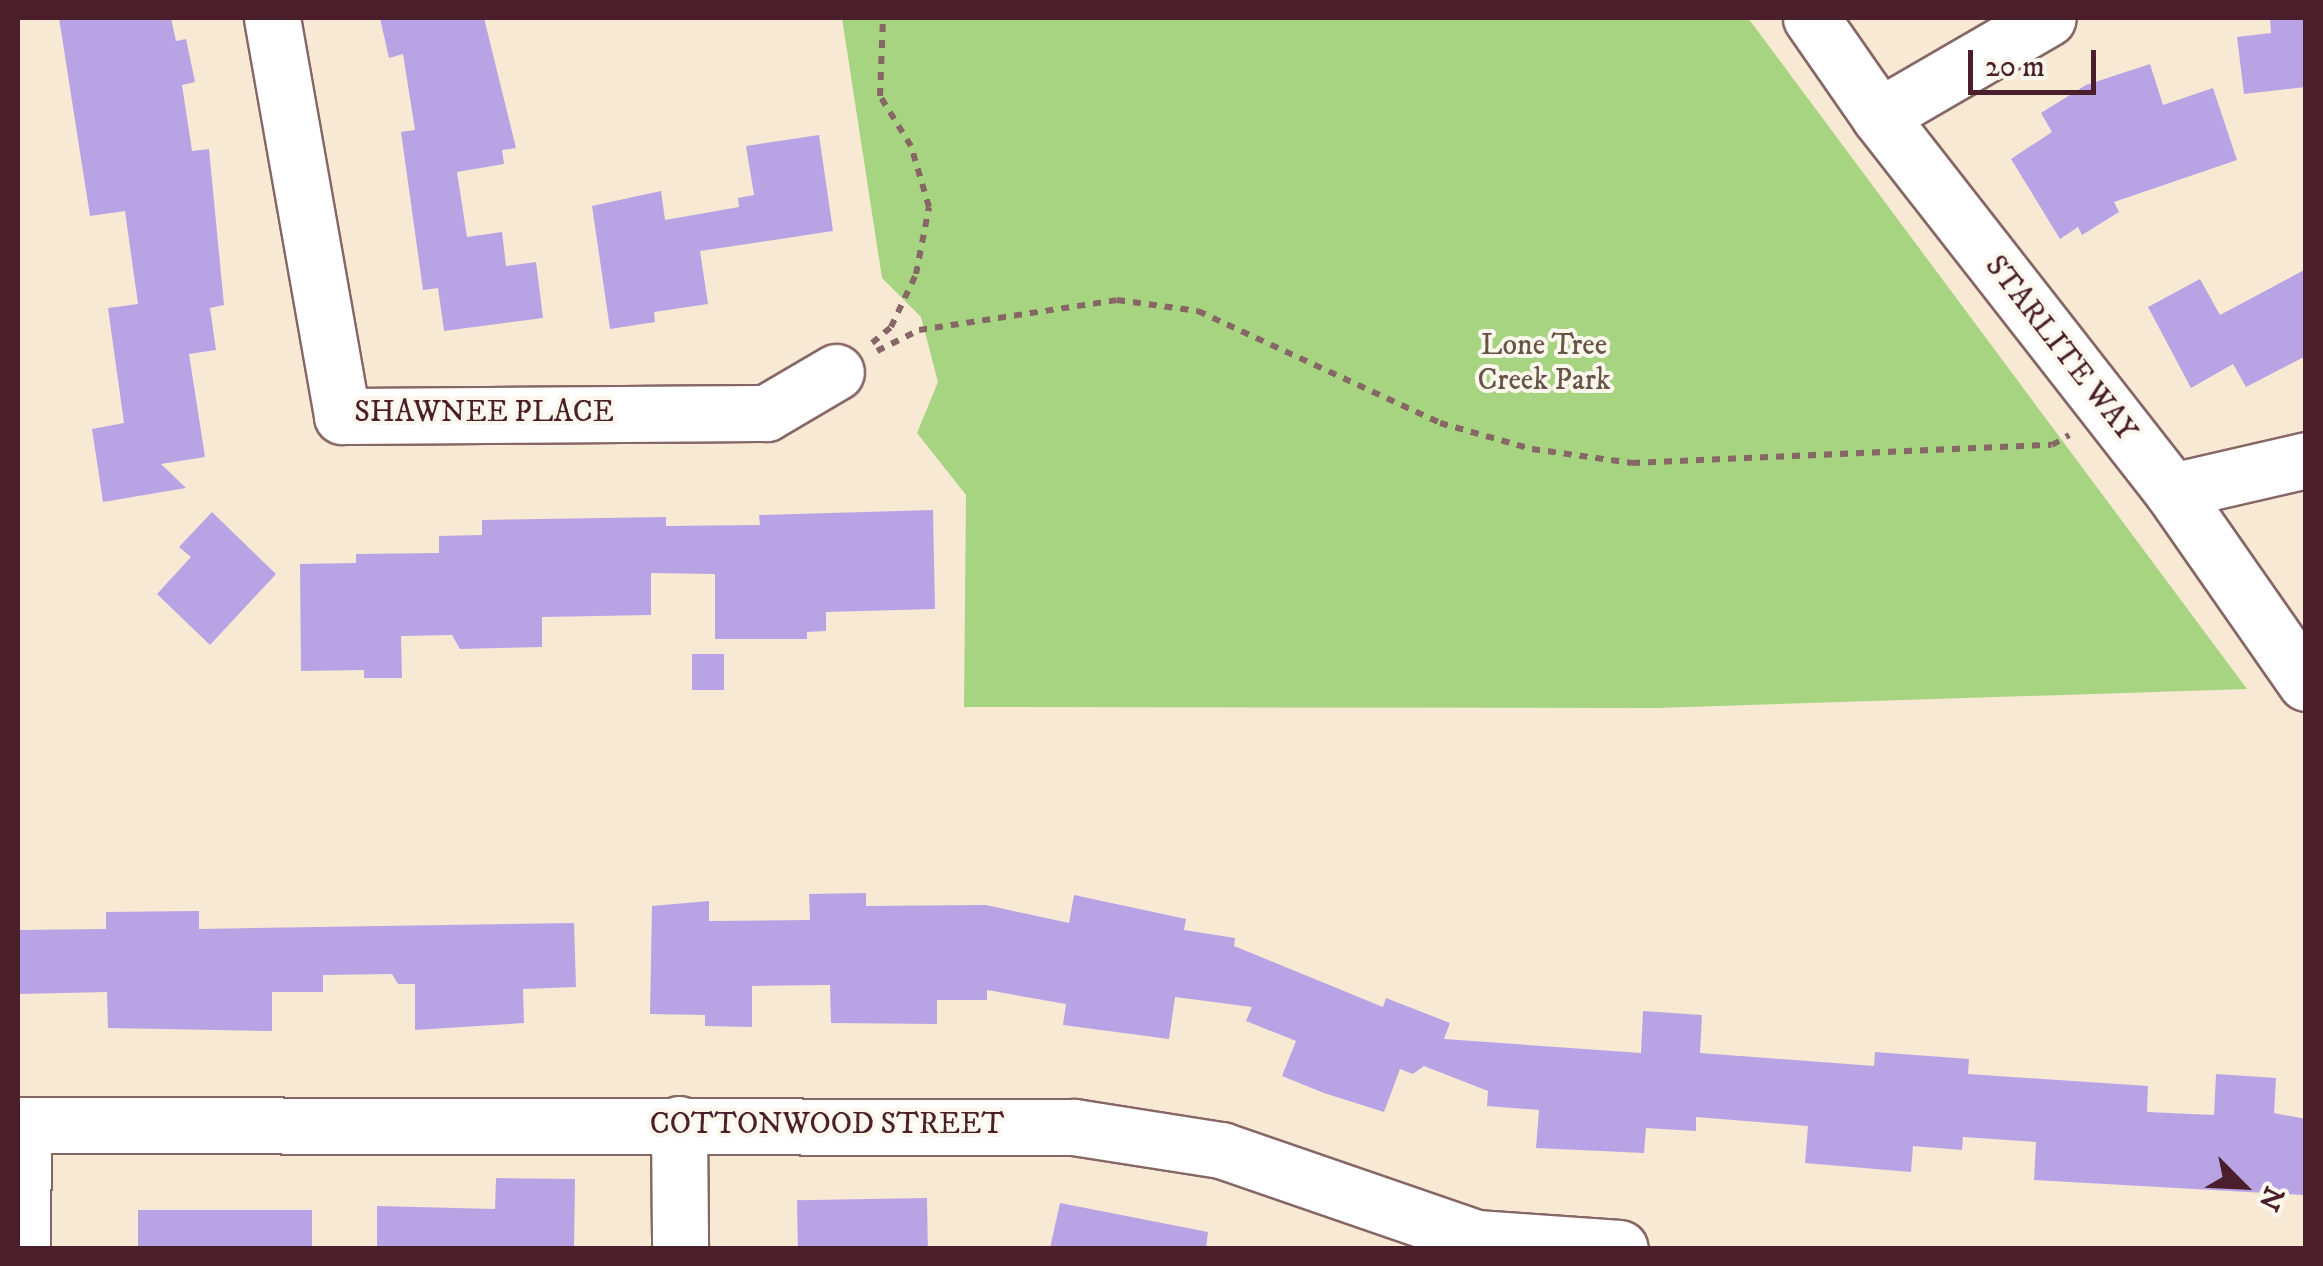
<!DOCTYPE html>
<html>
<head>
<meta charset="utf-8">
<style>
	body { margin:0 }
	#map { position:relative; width:2323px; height:1266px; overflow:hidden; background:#f7e9d4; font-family:"IM FELL DW Pica",serif }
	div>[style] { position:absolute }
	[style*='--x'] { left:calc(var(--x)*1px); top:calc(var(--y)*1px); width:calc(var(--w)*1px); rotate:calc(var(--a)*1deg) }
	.green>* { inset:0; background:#a7d481 }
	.building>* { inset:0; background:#b8a4e5; transform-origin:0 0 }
	.path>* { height:6px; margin-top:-3px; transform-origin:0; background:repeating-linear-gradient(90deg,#876666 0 8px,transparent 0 16px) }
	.roads { filter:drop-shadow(2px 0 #876666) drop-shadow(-2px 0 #876666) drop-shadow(0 2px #876666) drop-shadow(0 -2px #876666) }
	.minor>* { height:55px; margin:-27.5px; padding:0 27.5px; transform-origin:27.5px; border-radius:27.5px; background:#fff }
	span { translate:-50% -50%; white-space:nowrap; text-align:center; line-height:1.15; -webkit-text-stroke:8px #fbf7ec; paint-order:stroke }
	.park-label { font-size:30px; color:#665545 }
	.street-label { font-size:30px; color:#4a1f2b }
	.frame { position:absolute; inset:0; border:20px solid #4a1f2b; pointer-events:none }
	.north { position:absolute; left:2193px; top:1136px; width:100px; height:100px; -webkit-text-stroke:8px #fbf7ec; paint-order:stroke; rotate:114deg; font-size:28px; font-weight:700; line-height:40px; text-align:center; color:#4a1f2b }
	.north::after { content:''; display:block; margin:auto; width:35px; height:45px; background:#4a1f2b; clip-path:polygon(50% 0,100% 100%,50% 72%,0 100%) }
	.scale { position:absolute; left:1968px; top:50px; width:128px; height:45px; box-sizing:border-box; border:5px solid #4a1f2b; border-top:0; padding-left:12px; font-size:30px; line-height:35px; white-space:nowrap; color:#4a1f2b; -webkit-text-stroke:8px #fbf7ec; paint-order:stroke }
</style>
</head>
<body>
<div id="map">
	<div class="green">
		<i style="clip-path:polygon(842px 18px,1748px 18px,2247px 689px,1657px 708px,964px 707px,966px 495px,917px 433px,938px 382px,921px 317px,882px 278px)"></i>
	</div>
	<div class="building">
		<i style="clip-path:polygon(59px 18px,171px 18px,176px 41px,186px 39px,195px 82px,182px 85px,192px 151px,209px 149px,224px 305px,210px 308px,216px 350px,189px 354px,205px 457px,161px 464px,186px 488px,103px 502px,92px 429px,124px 423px,108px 308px,138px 304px,125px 211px,90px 216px)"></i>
		<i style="clip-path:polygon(380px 18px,484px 18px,516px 148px,502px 150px,504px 164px,457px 172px,467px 237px,502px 232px,506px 266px,536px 262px,543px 318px,444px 331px,438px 288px,423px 290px,401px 132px,415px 130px,403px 54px,389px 58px)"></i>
		<i style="clip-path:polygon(2270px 18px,2306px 18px,2306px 87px,2244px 94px,2237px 37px,2271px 33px)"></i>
		<i style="clip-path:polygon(2150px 64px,2163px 105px,2213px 88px,2237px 160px,2114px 202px,2119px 212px,2082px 235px,2078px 227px,2060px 239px,2011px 159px,2052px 132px,2041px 113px,2086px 85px)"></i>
		<i style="clip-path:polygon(819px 135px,833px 231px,700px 251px,708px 304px,654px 312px,655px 322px,610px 329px,592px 206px,661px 191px,665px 220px,739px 207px,738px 198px,754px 195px,746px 146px)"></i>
		<i style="clip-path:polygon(2306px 269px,2306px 356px,2246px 387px,2233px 364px,2191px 388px,2148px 307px,2200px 279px,2220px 315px)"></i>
		<i style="clip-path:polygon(933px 510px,935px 609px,826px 612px,826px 631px,807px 632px,807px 639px,715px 639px,715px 574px,651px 573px,651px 615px,542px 617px,542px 647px,460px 649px,452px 635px,401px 636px,402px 678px,364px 678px,364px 670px,301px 671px,300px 564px,356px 563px,356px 554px,439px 553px,439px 536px,482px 535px,482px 520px,666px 517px,666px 526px,760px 525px,759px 515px)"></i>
		<i style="clip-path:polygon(212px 512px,276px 574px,210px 645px,157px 594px,191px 557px,179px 547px)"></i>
		<i style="left:692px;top:654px;width:32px;height:36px"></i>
		<i style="clip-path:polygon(866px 893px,866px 906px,986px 905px,1069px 923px,1074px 895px,1186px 919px,1184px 930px,1235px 938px,1234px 946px,1383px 1007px,1386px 998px,1450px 1023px,1444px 1039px,1641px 1053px,1643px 1011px,1702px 1015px,1700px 1053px,1874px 1066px,1875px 1052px,1969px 1059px,1968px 1074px,2148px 1086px,2147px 1112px,2214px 1115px,2216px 1074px,2276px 1078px,2274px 1113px,2306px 1119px,2303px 1195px,2034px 1180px,2036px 1142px,1963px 1137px,1962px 1150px,1913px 1146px,1911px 1172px,1805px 1163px,1808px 1126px,1696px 1117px,1696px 1131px,1646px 1128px,1644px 1153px,1536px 1148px,1539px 1110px,1487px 1106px,1488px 1091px,1424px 1066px,1413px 1074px,1400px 1069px,1384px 1112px,1324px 1093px,1282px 1076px,1296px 1041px,1246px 1021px,1252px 1007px,1175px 997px,1169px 1039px,1063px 1025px,1066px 1004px,987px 990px,987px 1000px,937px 1000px,937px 1024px,831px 1023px,830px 985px,752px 986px,752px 1027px,705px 1026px,705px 1015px,650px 1014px,652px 906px,709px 901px,709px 921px,810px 920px,809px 894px)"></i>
		<i style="clip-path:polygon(199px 911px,199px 929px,574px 923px,576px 987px,523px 989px,524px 1023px,415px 1030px,415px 984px,398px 984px,392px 974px,323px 975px,323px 992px,272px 992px,272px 1031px,108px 1028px,107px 992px,18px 994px,18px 930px,106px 929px,106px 912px)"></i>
		<i style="clip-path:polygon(496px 1178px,575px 1179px,574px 1248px,377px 1248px,377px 1206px,495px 1209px)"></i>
		<i style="left:927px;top:1198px;width:50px;height:130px;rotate:89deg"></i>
		<i style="clip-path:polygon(1060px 1203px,1208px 1232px,1206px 1248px,1050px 1248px)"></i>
		<i style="left:312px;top:1210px;width:38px;height:174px;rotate:90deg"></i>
	</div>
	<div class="path">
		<i style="--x:872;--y:343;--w:25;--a:-40"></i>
		<i style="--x:891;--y:327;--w:59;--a:-64.7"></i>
		<i style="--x:916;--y:274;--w:68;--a:-79"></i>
		<i style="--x:929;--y:207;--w:64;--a:-106.4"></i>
		<i style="--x:911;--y:146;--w:59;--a:-121.8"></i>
		<i style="--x:880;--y:96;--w:78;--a:-87.8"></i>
		<i style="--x:877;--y:351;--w:47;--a:-26.6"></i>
		<i style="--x:919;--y:330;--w:200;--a:-8.6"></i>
		<i style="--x:1117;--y:300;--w:82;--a:7.7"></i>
		<i style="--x:1198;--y:311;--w:267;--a:24.8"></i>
		<i style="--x:1440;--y:423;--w:96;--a:15.8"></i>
		<i style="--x:1532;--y:449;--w:101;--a:8"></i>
		<i style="--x:1632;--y:463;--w:420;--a:-2.5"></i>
		<i style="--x:2052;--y:445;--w:20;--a:-30"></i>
	</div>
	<div class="roads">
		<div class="minor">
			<i style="--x:272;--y:18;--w:404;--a:80"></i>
			<i style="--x:342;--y:416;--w:424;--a:-0.4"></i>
			<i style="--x:766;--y:413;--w:81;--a:-30.4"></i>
			<i style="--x:1811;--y:18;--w:119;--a:55.2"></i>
			<i style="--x:1879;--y:116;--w:476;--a:52"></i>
			<i style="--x:2172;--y:491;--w:234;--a:55.1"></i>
			<i style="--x:1879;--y:116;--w:195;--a:-30.1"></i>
			<i style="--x:2172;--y:491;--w:138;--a:-13"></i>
			<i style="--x:679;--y:1124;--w:124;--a:89.5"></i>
			<i style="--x:18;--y:1125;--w:1056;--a:0.11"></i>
			<i style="--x:1074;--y:1127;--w:149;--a:8.9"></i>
			<i style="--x:1221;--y:1150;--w:270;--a:19"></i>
			<i style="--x:1476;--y:1238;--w:144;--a:4"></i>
			<i style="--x:22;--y:1248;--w:123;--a:-89.5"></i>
		</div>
	</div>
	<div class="park-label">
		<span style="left:1544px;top:363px">Lone Tree<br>Creek Park</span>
	</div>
	<div class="street-label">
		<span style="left:2060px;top:349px;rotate:52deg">STARLITE WAY</span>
		<span style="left:484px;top:413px">SHAWNEE PLACE</span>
		<span style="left:827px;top:1125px">COTTONWOOD STREET</span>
	</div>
	<div class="frame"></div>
	<div class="north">N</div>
	<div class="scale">20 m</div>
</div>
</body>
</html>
